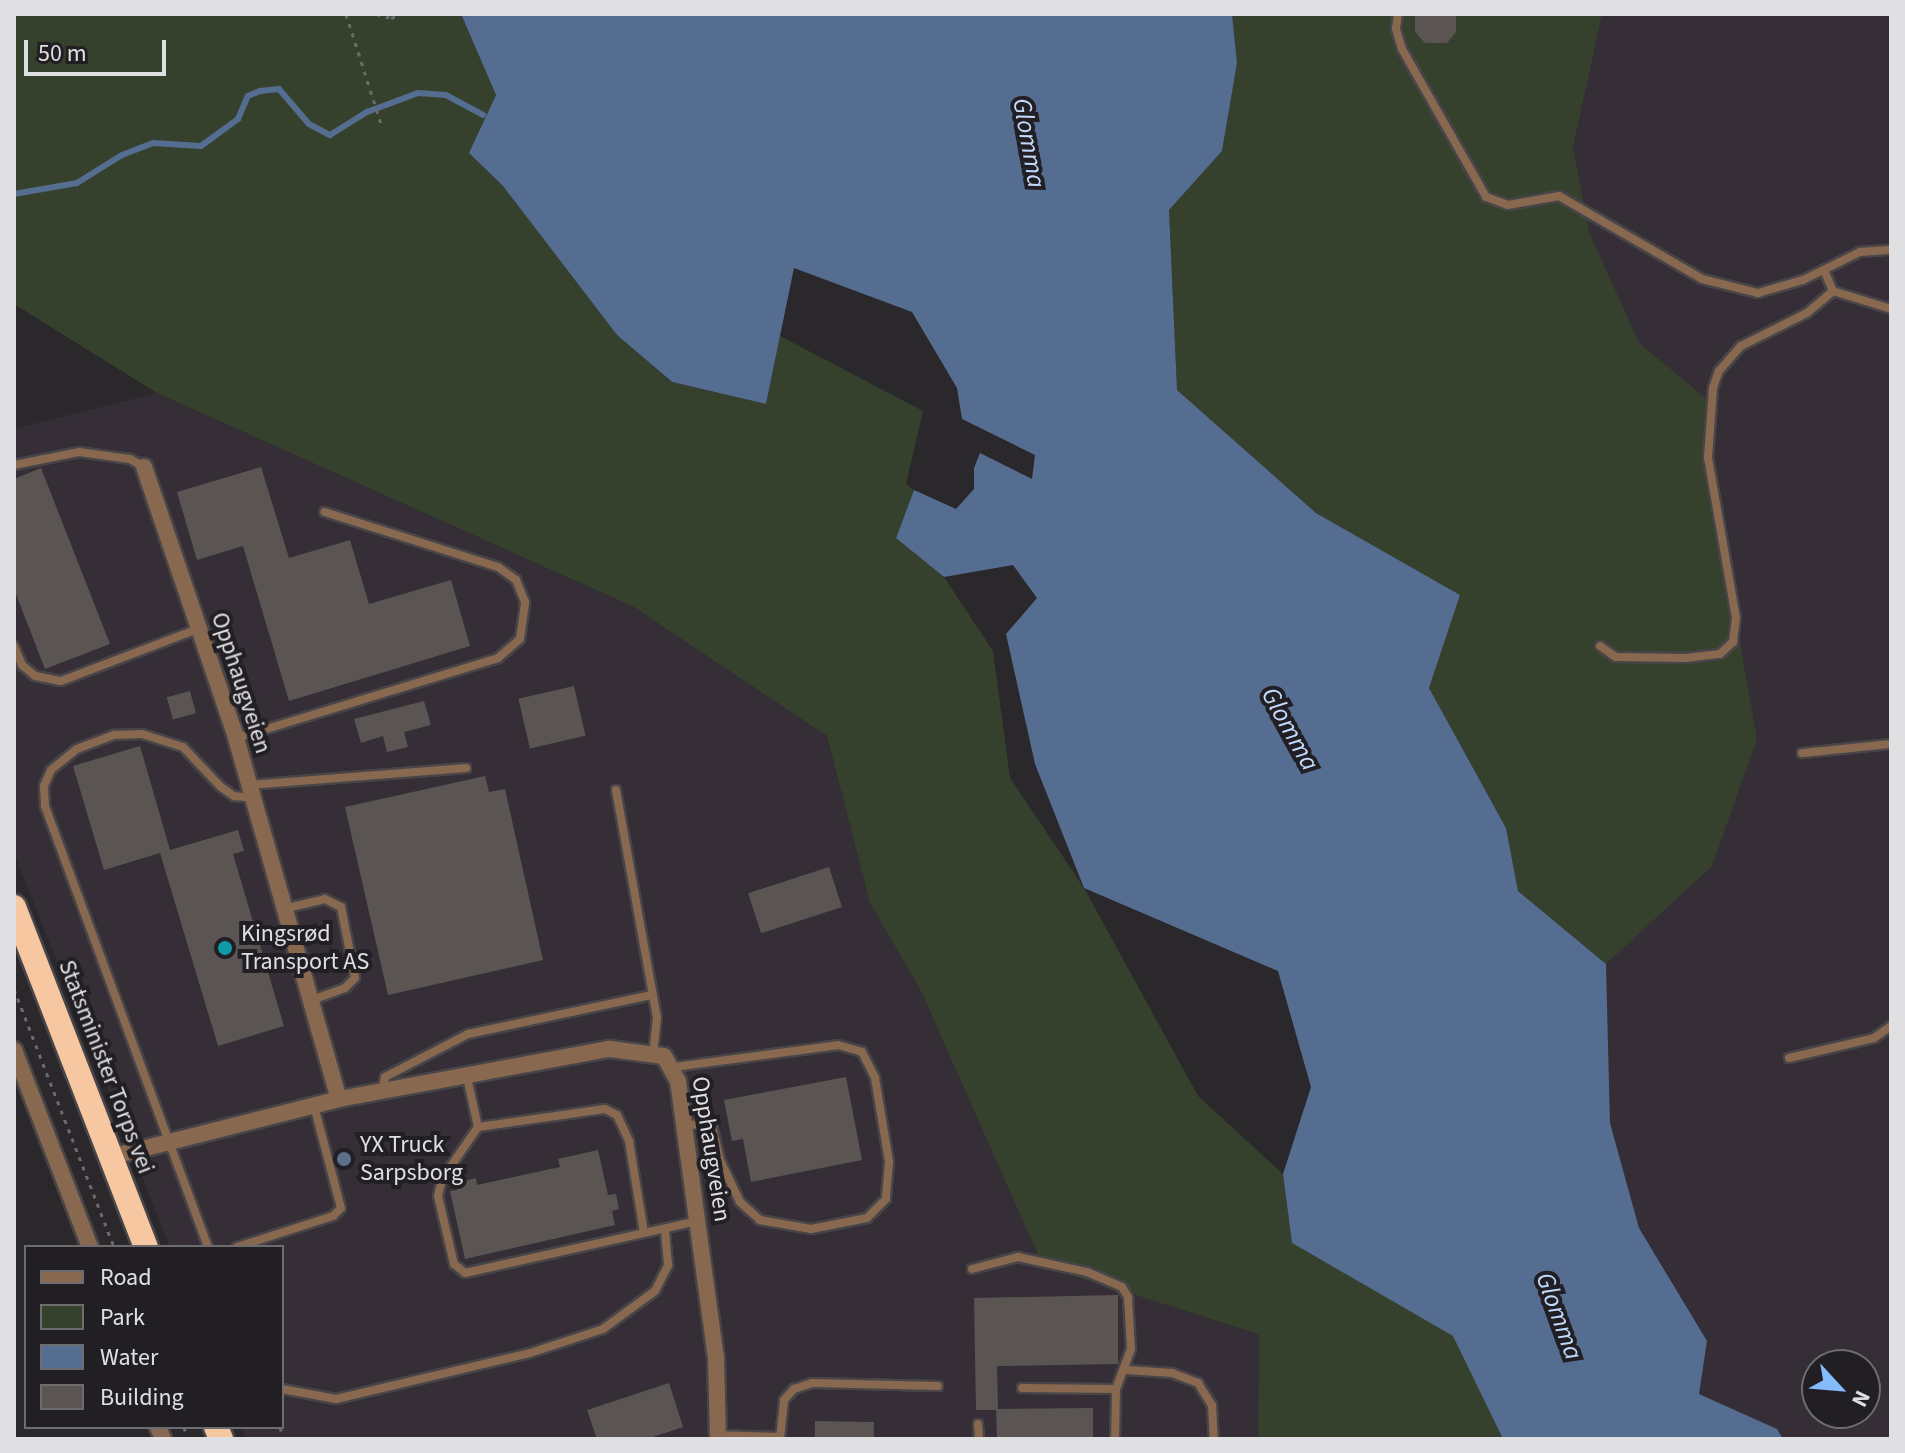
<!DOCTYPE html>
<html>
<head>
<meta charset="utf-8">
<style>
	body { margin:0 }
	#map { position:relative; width:1905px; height:1453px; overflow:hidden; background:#2b282c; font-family:"Source Sans 3",sans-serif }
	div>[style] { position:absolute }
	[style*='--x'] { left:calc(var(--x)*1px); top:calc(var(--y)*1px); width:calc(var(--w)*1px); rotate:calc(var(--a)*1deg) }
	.built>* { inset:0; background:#352e37 }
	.green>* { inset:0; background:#35412c }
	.water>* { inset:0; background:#556d90 }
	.stream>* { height:6px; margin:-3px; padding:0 3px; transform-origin:3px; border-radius:3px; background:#556d90 }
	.building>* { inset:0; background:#5a5552; transform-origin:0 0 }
	.path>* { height:3px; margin-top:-1.5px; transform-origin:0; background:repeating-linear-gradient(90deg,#6c6a6d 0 4px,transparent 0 10px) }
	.roads { filter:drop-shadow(2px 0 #484549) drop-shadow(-2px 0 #484549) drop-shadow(0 2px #484549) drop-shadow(0 -2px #484549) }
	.lane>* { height:8px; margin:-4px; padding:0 4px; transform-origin:4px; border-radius:4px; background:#88684f }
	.street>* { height:16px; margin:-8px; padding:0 8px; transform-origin:8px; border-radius:8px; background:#88684f }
	.highway>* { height:24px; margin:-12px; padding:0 12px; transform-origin:12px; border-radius:12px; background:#f7c7a2 }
	.dots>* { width:22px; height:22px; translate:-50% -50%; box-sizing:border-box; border:4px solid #211f23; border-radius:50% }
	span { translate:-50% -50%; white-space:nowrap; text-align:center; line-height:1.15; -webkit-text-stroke:8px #211f23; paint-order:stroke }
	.street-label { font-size:24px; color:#e0dfe1 }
	.poi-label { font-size:24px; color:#e0dfe1 }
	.left { translate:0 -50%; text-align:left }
	.water-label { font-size:26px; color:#c2dafd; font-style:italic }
	.frame { position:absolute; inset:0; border:16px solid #e0dfe1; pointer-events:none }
	.legend { position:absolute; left:24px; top:1245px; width:260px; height:184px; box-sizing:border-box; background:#211f23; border:2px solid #6d6c6f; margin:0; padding:10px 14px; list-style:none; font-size:24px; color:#e0dfe1 }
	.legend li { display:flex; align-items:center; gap:16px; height:40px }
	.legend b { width:40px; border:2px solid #6d6c6f }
	.north { position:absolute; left:1801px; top:1349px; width:80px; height:80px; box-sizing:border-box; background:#211f23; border:2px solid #6d6c6f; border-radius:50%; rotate:116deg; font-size:22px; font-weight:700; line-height:32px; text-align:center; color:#e0dfe1 }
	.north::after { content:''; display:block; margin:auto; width:28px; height:36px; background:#84bcfb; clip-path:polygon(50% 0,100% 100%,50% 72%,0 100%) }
	.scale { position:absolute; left:24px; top:40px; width:142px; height:36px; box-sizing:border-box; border:4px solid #e0dfe1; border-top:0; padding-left:10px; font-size:24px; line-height:28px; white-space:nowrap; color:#e0dfe1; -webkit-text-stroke:6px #211f23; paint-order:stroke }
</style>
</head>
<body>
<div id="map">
	<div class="built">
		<i style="clip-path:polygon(evenodd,1232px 14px,1891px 14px,1891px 1439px,1783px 1439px,1777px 1429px,1699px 1394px,1707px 1341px,1639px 1228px,1610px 1123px,1606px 964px,1237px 63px,1232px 14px,1817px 1365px,1865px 1365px,1865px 1413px,1817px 1413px,1817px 1365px)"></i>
		<i style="clip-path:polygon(157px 393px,634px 607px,827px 736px,870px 903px,921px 991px,1043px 1266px,1260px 1334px,1258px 1439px,246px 1439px,242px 1427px,282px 1427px,282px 1247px,170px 1247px,14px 853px,14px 429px)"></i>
	</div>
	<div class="green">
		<i style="clip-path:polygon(14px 14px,461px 14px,496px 95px,470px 154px,503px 186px,617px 335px,671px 382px,766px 404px,780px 336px,923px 411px,906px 484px,914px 490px,896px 537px,944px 577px,993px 651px,1010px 778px,1084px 888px,1198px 1096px,1283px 1174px,1292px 1243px,1454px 1336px,1503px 1439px,1258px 1439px,1259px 1334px,1043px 1266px,921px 991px,870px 903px,827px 736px,634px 607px,157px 393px,14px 304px)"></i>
		<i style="clip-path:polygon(1232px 14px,1602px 14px,1573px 147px,1589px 232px,1639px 343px,1714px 405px,1713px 491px,1757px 739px,1712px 866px,1606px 964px,1518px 891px,1506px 828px,1429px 688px,1460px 595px,1316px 513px,1177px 390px,1169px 210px,1222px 151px,1237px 63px)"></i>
	</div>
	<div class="water">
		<i style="clip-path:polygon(461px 14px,1232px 14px,1237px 63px,1222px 151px,1169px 210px,1177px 390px,1316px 513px,1460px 595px,1429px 688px,1506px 828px,1518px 891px,1606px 964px,1610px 1123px,1639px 1228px,1707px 1341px,1699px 1394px,1777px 1429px,1783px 1439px,1503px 1439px,1453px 1336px,1292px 1243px,1283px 1174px,1311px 1087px,1278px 971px,1084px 888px,1035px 764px,1006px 634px,1037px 598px,1013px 565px,944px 577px,896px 538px,914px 490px,956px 509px,974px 489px,974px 468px,980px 453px,1032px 479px,1035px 455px,962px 419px,957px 388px,912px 312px,794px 268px,766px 404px,672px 382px,617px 335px,503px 186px,469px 153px,496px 95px)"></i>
	</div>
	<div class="stream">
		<i style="--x:14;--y:194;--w:64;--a:-9.9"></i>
		<i style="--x:77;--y:183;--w:53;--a:-31.9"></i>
		<i style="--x:122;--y:155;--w:33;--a:-21"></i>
		<i style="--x:153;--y:143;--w:48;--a:3.6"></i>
		<i style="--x:201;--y:146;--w:46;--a:-36.1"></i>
		<i style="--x:238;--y:119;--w:25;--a:-67"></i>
		<i style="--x:248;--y:96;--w:13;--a:-23"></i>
		<i style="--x:260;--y:91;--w:19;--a:-6"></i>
		<i style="--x:279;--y:89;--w:46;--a:49.4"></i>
		<i style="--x:309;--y:124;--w:24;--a:28"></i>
		<i style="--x:330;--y:135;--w:44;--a:-31.9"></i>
		<i style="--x:367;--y:112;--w:54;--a:-20.4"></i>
		<i style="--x:418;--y:93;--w:28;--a:4"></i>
		<i style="--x:446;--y:95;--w:42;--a:28.4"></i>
	</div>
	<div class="building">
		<i style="clip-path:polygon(1415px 14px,1456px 14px,1456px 32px,1447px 43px,1425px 43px,1415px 32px)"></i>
		<i style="clip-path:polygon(261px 467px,289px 558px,350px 540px,369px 604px,451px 580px,470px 646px,289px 701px,243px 546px,197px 560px,177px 492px)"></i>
		<i style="clip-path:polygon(41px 468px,110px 644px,45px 669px,14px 589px,14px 479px)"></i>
		<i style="left:574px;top:686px;width:51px;height:57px;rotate:77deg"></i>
		<i style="left:190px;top:691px;width:23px;height:24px;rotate:75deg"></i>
		<i style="clip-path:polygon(424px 701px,431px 725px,404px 732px,408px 747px,387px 752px,383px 736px,361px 743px,354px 719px)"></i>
		<i style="clip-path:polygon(140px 746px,170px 850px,238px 830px,244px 851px,233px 854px,284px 1026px,218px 1046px,160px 853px,104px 870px,73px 766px)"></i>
		<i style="clip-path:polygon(485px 776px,489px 792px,505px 789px,543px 960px,388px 995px,345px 807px)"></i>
		<i style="left:829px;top:867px;width:42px;height:85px;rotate:72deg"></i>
		<i style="clip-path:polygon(846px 1077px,862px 1160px,751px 1182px,743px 1139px,732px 1141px,724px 1100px)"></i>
		<i style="clip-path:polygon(598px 1150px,608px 1195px,616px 1194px,619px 1209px,612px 1211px,615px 1225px,465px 1259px,450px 1191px,457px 1190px,456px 1183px,476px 1178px,477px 1185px,560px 1167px,558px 1159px)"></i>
		<i style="clip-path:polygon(1118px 1295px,1118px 1364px,997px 1366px,998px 1409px,1093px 1408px,1093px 1439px,997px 1439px,996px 1410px,976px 1410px,974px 1298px)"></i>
		<i style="clip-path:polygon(669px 1383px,683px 1427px,647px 1439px,597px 1439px,587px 1410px)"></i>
		<i style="left:815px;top:1421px;width:59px;height:18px;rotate:1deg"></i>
	</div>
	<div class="path">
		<i style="--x:346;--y:14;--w:119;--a:72.3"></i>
		<i style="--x:376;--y:14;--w:16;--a:15"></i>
		<i style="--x:391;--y:18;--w:12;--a:-20"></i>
		<i style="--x:14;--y:989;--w:277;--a:68.8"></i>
		<i style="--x:184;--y:1427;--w:13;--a:72"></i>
		<i style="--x:280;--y:1427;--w:13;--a:72"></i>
	</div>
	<div class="roads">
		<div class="lane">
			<i style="--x:1398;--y:14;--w:15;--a:98"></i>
			<i style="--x:1396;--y:29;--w:21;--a:73"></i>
			<i style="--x:1402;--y:49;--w:170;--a:60.4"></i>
			<i style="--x:1486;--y:197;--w:23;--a:20"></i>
			<i style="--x:1508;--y:205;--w:52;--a:-10"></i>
			<i style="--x:1559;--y:196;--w:165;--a:30.1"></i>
			<i style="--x:1702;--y:279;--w:58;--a:14"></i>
			<i style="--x:1758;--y:293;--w:47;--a:-16.1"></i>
			<i style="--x:1803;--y:280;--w:64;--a:-26.2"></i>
			<i style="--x:1860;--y:252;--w:31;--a:-4"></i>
			<i style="--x:1824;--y:270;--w:23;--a:67"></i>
			<i style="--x:1833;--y:291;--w:61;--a:17.2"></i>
			<i style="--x:14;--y:465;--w:66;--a:-11.3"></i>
			<i style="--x:79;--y:452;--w:51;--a:7.8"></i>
			<i style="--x:130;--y:459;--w:16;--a:30"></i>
			<i style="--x:14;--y:646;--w:21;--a:67"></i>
			<i style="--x:22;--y:665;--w:17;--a:40"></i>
			<i style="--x:35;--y:676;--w:26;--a:11"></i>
			<i style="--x:61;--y:681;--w:147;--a:-20.8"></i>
			<i style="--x:1600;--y:646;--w:19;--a:35"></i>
			<i style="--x:1616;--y:657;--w:70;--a:0.8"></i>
			<i style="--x:1686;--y:658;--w:34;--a:-7"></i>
			<i style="--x:1720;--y:654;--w:18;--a:-43"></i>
			<i style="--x:1733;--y:642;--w:24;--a:-83"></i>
			<i style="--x:1736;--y:618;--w:162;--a:-99.9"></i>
			<i style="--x:1708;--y:458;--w:70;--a:-85.9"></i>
			<i style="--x:1713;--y:388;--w:18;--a:-71"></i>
			<i style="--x:1719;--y:371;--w:33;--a:-49"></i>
			<i style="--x:1741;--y:346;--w:74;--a:-26.6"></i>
			<i style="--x:1807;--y:313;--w:34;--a:-40"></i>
			<i style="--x:237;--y:738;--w:273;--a:-17"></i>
			<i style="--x:498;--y:658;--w:29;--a:-41"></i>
			<i style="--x:520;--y:639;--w:37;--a:-82"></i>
			<i style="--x:525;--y:602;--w:24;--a:-112"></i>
			<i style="--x:516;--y:580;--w:22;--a:-144"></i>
			<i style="--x:498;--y:567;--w:182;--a:-162.4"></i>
			<i style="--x:1802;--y:753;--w:89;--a:-5.8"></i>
			<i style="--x:249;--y:785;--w:218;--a:-4.5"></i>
			<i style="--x:616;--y:790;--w:231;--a:79.8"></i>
			<i style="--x:657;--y:1017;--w:36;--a:96"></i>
			<i style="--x:287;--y:908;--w:39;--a:-13"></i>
			<i style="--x:325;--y:899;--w:18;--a:27"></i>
			<i style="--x:341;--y:907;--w:72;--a:78.8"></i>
			<i style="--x:355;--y:978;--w:14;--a:135"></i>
			<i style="--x:345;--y:988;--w:33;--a:160"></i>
			<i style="--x:1789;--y:1058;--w:87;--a:-13.2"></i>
			<i style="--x:1874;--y:1038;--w:21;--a:-35"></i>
			<i style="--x:674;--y:1067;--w:165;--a:-7.6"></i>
			<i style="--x:838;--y:1045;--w:25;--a:16"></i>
			<i style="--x:862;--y:1052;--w:29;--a:63"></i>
			<i style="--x:875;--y:1078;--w:85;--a:80.5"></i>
			<i style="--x:889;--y:1162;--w:37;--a:95"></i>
			<i style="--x:886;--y:1199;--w:27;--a:135"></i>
			<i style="--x:867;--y:1218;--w:57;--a:168.9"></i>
			<i style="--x:811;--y:1229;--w:52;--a:-170"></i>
			<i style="--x:760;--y:1220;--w:27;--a:-138"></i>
			<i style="--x:740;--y:1202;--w:47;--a:-115.5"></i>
			<i style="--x:720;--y:1160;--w:39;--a:-103"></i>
			<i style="--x:711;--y:1122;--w:26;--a:171"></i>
			<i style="--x:467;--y:1077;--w:51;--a:77.6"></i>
			<i style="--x:478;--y:1127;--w:128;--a:-8.1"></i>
			<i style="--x:605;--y:1109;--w:13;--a:27"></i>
			<i style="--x:617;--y:1115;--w:29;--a:65"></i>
			<i style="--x:629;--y:1141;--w:93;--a:80.7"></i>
			<i style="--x:382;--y:1091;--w:14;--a:-78"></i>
			<i style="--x:385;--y:1077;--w:93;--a:-27.4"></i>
			<i style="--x:468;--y:1034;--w:187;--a:-12"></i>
			<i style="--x:478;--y:1127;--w:63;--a:124.7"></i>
			<i style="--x:442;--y:1179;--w:17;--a:103"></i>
			<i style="--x:438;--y:1196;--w:70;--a:76.8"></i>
			<i style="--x:454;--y:1264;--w:14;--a:39"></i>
			<i style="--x:465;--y:1273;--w:238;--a:-12.6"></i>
			<i style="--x:208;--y:1247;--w:470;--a:-110.3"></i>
			<i style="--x:45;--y:806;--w:20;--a:-93"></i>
			<i style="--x:44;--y:786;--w:17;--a:-66"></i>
			<i style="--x:51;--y:770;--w:33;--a:-39"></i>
			<i style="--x:77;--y:749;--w:40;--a:-21"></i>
			<i style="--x:114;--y:735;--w:28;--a:-2"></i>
			<i style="--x:142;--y:734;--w:43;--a:17.6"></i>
			<i style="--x:183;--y:747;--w:55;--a:46.5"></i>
			<i style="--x:221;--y:787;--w:16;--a:35"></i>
			<i style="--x:234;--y:796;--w:18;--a:6"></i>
			<i style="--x:237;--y:1247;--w:101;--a:-17.9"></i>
			<i style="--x:333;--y:1216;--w:11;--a:-45"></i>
			<i style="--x:341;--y:1208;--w:106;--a:-104.8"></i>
			<i style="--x:972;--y:1269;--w:48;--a:-14.6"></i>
			<i style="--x:1018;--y:1257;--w:71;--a:12.3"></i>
			<i style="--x:1087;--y:1272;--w:38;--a:23"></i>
			<i style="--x:1122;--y:1287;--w:12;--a:59"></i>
			<i style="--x:1128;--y:1297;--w:52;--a:86.7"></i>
			<i style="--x:1131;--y:1349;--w:43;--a:110.6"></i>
			<i style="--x:1116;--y:1389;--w:50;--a:91.1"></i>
			<i style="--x:1127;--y:1370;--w:45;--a:3.8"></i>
			<i style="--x:1172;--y:1373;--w:28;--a:21"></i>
			<i style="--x:1198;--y:1383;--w:26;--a:58"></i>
			<i style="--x:1212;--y:1405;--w:34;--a:87"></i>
			<i style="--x:1022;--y:1388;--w:94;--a:0.6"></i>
			<i style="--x:282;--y:1389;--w:55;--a:10.5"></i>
			<i style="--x:336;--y:1399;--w:199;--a:-13.3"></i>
			<i style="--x:530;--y:1353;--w:77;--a:-18.2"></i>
			<i style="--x:603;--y:1329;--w:64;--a:-36.2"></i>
			<i style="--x:655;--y:1291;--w:29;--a:-63"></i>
			<i style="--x:668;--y:1265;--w:37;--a:-95"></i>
			<i style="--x:978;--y:1424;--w:15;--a:86"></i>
			<i style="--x:718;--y:1435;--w:62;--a:1.8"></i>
			<i style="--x:780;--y:1439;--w:39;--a:-84"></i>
			<i style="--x:784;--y:1400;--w:15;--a:-48"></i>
			<i style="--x:794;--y:1389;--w:19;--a:-18"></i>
			<i style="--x:812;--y:1383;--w:126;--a:1.4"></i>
		</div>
		<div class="street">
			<i style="--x:144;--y:467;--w:286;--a:71.2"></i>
			<i style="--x:236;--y:738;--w:375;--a:74.1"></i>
			<i style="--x:14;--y:1050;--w:211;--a:68.9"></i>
			<i style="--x:110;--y:1157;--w:236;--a:-14.2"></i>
			<i style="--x:339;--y:1099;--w:276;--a:-10.5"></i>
			<i style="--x:610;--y:1049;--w:54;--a:7.4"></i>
			<i style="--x:664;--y:1056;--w:29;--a:61"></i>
			<i style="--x:678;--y:1081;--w:279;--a:82.2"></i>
			<i style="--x:716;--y:1357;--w:82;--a:88.6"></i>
			<i style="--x:158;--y:1427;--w:13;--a:67"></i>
		</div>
		<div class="highway">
			<i style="--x:14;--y:907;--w:365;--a:68.8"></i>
			<i style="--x:216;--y:1427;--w:13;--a:67"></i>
		</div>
	</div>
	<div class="dots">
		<i style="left:225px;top:948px;background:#0f9aa8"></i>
		<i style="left:344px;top:1159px;background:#5c6f8a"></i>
	</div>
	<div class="street-label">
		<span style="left:241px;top:683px;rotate:72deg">Opphaugveien</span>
		<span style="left:106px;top:1067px;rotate:69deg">Statsminister Torps vei</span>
		<span style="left:711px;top:1149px;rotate:81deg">Opphaugveien</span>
	</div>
	<div class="poi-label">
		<span class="left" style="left:241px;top:948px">Kingsrød<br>Transport AS</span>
		<span class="left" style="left:360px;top:1159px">YX Truck<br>Sarpsborg</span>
	</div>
	<div class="water-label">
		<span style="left:1029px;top:143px;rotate:80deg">Glomma</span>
		<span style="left:1290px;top:729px;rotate:61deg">Glomma</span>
		<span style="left:1559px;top:1316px;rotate:70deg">Glomma</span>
	</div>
	<div class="frame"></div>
	<ul class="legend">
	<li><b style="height:10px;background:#88684f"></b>Road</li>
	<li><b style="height:22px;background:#35412c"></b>Park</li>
	<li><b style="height:22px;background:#556d90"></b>Water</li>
	<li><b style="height:22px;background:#5a5552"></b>Building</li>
	</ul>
	<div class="north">N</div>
	<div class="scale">50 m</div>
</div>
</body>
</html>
